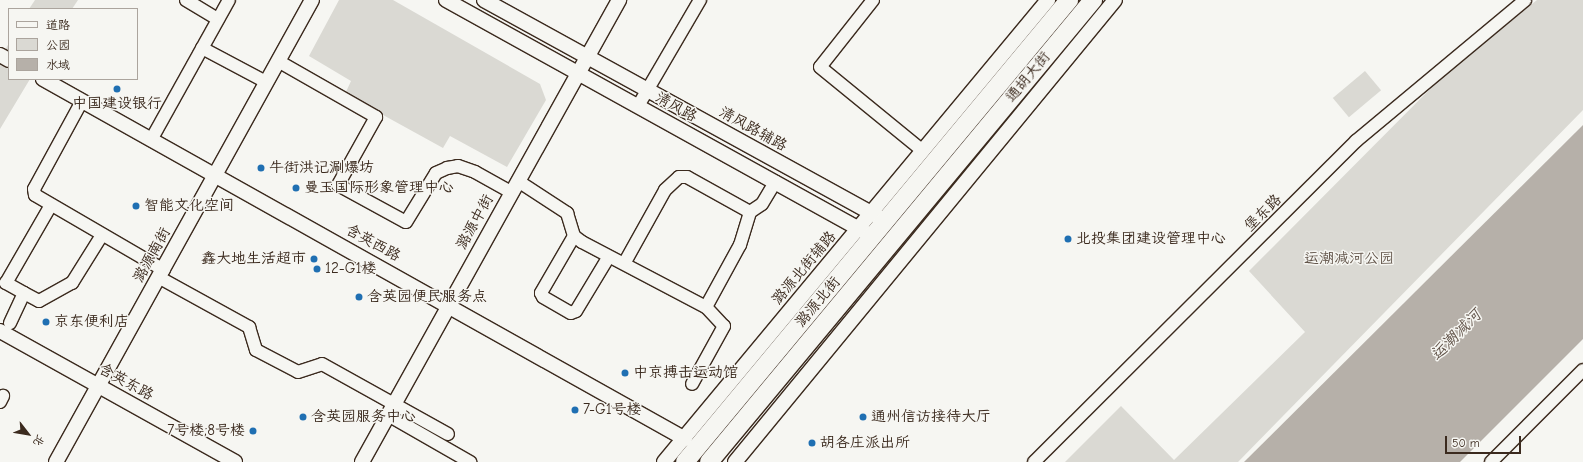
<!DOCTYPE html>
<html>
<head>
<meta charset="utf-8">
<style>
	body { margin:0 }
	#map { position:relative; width:1583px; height:462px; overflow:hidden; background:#f6f6f2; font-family:"Comic Neue","LXGW WenKai TC",sans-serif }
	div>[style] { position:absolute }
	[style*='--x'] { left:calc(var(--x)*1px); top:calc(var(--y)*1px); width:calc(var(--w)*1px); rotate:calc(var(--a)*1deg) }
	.green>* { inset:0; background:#dad9d3; transform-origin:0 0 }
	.water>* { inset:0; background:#b6b0a9 }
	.roads { filter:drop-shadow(1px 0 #3b2a1e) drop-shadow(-1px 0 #3b2a1e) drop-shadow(0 1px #3b2a1e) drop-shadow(0 -1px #3b2a1e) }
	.minor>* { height:12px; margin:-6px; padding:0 6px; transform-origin:6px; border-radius:6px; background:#f6f6f2 }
	.tertiary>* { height:14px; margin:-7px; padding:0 7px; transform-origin:7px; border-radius:7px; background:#f6f6f2 }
	.primary>* { height:18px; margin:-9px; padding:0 9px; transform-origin:9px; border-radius:9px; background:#f6f6f2 }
	.dots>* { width:11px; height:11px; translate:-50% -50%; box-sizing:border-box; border:2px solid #f6f6f2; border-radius:50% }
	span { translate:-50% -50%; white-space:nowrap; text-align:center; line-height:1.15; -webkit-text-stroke:3px #f6f6f2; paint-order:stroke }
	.street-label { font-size:15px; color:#3b2a1e }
	.poi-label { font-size:15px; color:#3b2a1e }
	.left { translate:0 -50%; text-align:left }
	.right { translate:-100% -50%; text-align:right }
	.park-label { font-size:15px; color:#63564b }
	.water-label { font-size:16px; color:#605248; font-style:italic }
	.legend { position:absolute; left:8px; top:8px; width:130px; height:72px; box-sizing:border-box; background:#f6f6f2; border:1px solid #aba49d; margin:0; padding:5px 7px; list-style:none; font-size:12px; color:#3b2a1e }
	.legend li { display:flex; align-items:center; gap:8px; height:20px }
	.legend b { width:20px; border:1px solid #aba49d }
	.north { position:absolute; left:8px; top:414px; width:40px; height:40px; -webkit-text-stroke:3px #f6f6f2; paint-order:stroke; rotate:121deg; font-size:11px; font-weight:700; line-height:16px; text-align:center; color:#3b2a1e }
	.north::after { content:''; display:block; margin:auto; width:14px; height:18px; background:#3b2a1e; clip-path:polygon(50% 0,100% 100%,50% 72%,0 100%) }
	.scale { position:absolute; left:1445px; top:436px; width:76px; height:18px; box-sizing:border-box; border:2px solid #3b2a1e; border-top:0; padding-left:5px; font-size:12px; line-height:14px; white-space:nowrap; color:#3b2a1e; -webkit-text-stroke:3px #f6f6f2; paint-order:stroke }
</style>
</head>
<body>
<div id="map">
	<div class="green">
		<i style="clip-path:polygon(35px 0,78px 0,72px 9px,29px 9px)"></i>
		<i style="clip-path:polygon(339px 0,393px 0,540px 84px,546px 100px,507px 167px,450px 136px,443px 148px,345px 94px,351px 81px,309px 56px)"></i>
		<i style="clip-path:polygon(1537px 0,1583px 0,1583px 110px,1238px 462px,1065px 462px,1121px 406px,1174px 460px,1305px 332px,1249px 271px,1441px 78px)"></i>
		<i style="clip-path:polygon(9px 43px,9px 79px,30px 79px,0 129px,0 59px)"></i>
		<i style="left:1365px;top:71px;width:25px;height:42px;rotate:50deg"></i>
	</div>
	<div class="water">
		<i style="clip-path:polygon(1583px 125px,1583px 339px,1460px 462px,1244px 462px)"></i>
	</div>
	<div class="roads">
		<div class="minor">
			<i style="--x:186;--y:0;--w:37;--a:31"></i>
			<i style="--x:873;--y:0;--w:85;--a:128.3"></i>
			<i style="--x:820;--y:67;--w:133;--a:39.2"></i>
			<i style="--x:202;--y:48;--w:72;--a:28"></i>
			<i style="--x:278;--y:61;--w:113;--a:29.7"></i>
			<i style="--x:376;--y:117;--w:78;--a:119.2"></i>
			<i style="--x:338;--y:185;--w:77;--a:28.6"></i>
			<i style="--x:406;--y:222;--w:57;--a:-58.5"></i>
			<i style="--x:436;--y:173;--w:12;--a:-24"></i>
			<i style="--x:447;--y:168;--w:11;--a:-10"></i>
			<i style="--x:458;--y:166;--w:18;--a:19"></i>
			<i style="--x:475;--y:172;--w:41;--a:29.1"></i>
			<i style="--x:82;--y:101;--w:100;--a:118.6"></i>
			<i style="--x:34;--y:189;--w:6;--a:81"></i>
			<i style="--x:35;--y:195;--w:149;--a:30.2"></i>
			<i style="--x:638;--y:106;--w:123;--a:-59.7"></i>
			<i style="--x:151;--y:140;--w:160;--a:-60.9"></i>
			<i style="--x:518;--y:181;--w:59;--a:33.1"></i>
			<i style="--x:567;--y:213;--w:24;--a:73"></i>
			<i style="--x:574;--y:236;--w:10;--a:37"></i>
			<i style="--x:582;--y:242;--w:140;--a:27.7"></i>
			<i style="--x:706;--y:307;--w:26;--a:47"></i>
			<i style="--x:724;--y:326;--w:66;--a:118.9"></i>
			<i style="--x:574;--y:236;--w:66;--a:120.1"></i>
			<i style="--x:541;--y:293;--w:4;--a:63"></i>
			<i style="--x:543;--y:297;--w:32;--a:30"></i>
			<i style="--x:571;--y:313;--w:5;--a:-22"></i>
			<i style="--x:576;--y:311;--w:62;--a:-58.9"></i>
			<i style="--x:625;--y:262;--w:82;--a:-60.9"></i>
			<i style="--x:665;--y:190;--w:19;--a:-43"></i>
			<i style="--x:679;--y:177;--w:8;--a:0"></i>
			<i style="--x:687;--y:177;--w:72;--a:29.1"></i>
			<i style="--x:160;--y:278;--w:102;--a:28.8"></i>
			<i style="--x:249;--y:327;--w:24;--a:73"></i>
			<i style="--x:256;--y:350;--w:47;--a:27.6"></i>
			<i style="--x:298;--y:372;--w:25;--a:-18"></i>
			<i style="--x:322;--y:364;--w:144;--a:29.1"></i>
			<i style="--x:24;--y:293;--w:21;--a:-151"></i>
			<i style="--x:6;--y:283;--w:90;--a:-60"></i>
			<i style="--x:706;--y:307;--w:71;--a:-61.3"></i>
			<i style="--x:740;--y:245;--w:34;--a:-73"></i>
			<i style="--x:750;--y:212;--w:14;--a:-34"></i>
			<i style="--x:762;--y:204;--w:26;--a:-59"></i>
			<i style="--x:10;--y:323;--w:33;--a:-65"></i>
			<i style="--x:24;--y:293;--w:17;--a:28"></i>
			<i style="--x:39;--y:301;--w:38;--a:-29"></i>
			<i style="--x:72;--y:283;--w:57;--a:-58"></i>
			<i style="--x:0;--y:402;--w:7;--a:-63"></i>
			<i style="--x:388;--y:415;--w:95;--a:29.8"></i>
			<i style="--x:1034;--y:462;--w:455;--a:-44.9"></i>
			<i style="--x:1356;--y:141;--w:220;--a:-39.8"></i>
			<i style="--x:1491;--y:462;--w:130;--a:-45"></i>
		</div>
		<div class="tertiary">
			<i style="--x:446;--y:0;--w:481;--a:29"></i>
			<i style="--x:484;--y:0;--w:450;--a:28.8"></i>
			<i style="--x:0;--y:55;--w:10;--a:29"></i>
			<i style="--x:43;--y:79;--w:736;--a:29.28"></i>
			<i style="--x:0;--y:331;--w:269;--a:29.1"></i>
			<i style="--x:56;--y:462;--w:528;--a:-61.01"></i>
			<i style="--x:362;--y:462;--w:529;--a:-60.91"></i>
			<i style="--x:664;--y:462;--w:601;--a:-50.27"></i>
			<i style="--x:735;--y:462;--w:598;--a:-50.56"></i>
		</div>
		<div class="primary">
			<i style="--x:685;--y:462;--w:601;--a:-50.27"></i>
			<i style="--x:709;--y:462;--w:601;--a:-50.27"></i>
		</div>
	</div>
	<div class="dots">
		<i style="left:117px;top:89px;background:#1f6fb2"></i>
		<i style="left:261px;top:168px;background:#1f6fb2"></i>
		<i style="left:296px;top:188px;background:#1f6fb2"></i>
		<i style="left:136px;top:206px;background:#1f6fb2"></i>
		<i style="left:1068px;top:239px;background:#1f6fb2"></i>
		<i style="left:314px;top:259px;background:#1f6fb2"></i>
		<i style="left:317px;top:269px;background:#1f6fb2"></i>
		<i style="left:359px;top:297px;background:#1f6fb2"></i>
		<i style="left:46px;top:322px;background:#1f6fb2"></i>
		<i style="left:625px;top:373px;background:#1f6fb2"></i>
		<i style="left:575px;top:410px;background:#1f6fb2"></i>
		<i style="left:303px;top:417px;background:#1f6fb2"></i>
		<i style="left:863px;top:417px;background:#1f6fb2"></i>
		<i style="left:253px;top:431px;background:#1f6fb2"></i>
		<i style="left:812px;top:443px;background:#1f6fb2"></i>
	</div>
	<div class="street-label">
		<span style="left:1028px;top:77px;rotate:-50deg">通胡大街</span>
		<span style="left:676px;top:107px;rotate:29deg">清风路</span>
		<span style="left:753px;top:129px;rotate:29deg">清风路辅路</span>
		<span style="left:1263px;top:213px;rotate:-45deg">堡东路</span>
		<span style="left:475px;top:222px;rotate:-61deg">潞源中街</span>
		<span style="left:373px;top:243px;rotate:29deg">含英西路</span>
		<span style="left:152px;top:255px;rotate:-61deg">潞源南街</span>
		<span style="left:804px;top:268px;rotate:-50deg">潞源北街辅路</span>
		<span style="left:818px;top:302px;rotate:-50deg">潞源北街</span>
		<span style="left:126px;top:382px;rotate:29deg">含英东路</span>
	</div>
	<div class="poi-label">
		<span style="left:117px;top:104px">中国建设银行</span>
		<span class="left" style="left:269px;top:168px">牛街洪记涮爆坊</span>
		<span class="left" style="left:304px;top:188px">曼玉国际形象管理中心</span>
		<span class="left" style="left:144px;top:206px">智能文化空间</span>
		<span class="left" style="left:1076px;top:239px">北投集团建设管理中心</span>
		<span class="right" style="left:306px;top:259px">鑫大地生活超市</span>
		<span class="left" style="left:325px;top:269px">12-G1楼</span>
		<span class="left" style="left:367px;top:297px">含英园便民服务点</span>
		<span class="left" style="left:54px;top:322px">京东便利店</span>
		<span class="left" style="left:633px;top:373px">中京搏击运动馆</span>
		<span class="left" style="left:583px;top:410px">7-G1号楼</span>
		<span class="left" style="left:311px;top:417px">含英园服务中心</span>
		<span class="left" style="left:871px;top:417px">通州信访接待大厅</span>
		<span class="right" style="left:245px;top:431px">7号楼;8号楼</span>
		<span class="left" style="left:820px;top:443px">胡各庄派出所</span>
	</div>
	<div class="park-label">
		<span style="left:1349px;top:259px">运潮减河公园</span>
	</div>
	<div class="water-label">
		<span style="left:1456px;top:335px;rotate:-45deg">运潮减河</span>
	</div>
	<ul class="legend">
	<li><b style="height:5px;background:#f6f6f2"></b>道路</li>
	<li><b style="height:11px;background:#dad9d3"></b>公园</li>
	<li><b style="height:11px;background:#b6b0a9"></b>水域</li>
	</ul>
	<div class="north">北</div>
	<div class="scale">50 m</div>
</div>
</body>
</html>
